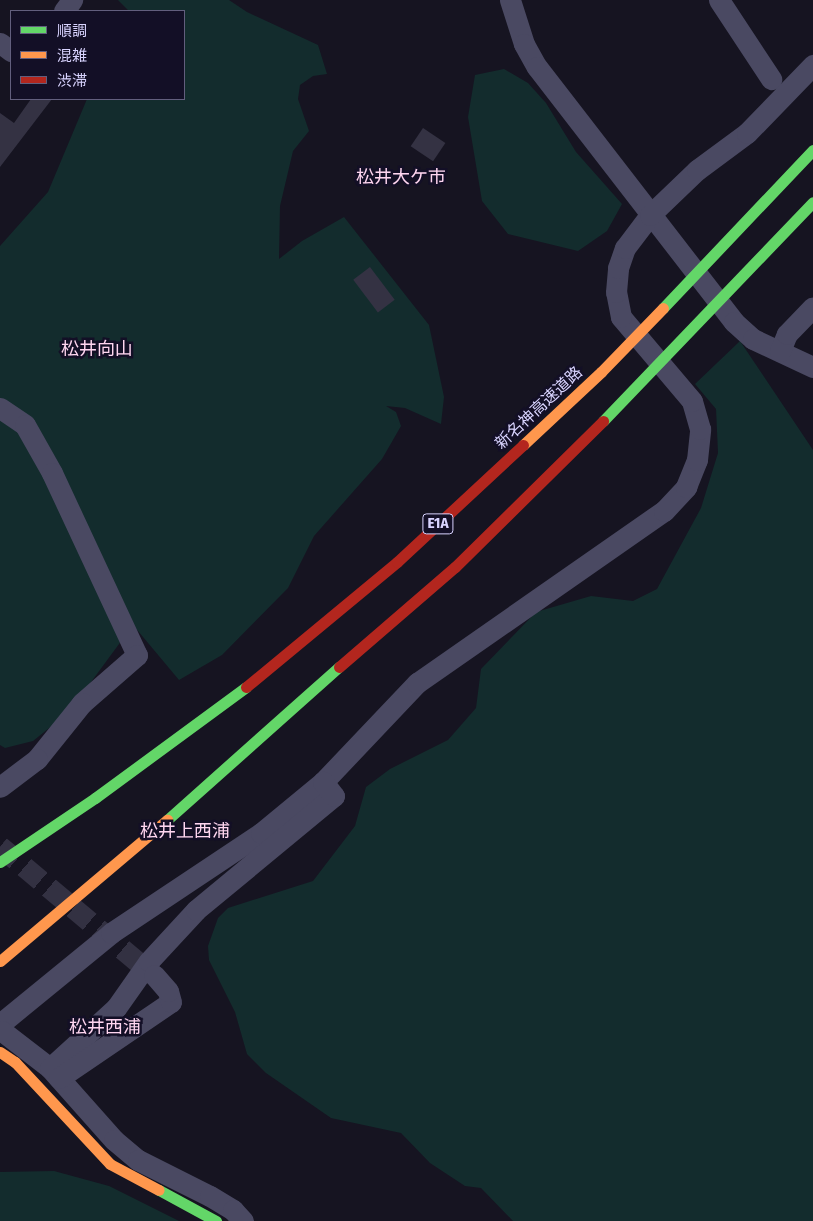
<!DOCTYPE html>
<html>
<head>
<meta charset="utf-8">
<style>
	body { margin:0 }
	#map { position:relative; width:813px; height:1221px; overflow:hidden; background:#161421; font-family:"Fira Sans Condensed","Noto Sans JP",sans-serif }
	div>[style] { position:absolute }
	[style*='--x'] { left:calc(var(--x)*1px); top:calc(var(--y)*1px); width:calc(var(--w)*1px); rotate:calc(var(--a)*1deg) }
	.green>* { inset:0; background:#132c2d }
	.building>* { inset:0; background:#343243; transform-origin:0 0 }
	.street-tunnel>* { height:21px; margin-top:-10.5px; transform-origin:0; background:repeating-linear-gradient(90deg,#333142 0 21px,transparent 0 32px) }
	.street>* { height:21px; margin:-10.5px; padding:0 10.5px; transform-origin:10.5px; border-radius:10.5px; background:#4a4962 }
	.fast>* { height:11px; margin:-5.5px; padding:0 5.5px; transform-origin:5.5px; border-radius:5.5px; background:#63d668 }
	.slow>* { height:11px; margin:-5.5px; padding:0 5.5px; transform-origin:5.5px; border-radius:5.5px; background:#ff974d }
	.jam>* { height:11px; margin:-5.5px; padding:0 5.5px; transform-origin:5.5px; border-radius:5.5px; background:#b3261e }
	span { translate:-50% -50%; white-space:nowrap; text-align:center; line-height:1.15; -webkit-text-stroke:5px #130f26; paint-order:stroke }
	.shield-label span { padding:1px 4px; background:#130f26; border:1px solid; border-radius:4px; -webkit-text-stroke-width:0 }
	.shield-label { font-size:15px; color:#d9d4ff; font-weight:700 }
	.street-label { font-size:16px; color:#d9d4ff }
	.neighbourhood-label { font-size:18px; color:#ffd6f0 }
	.legend { position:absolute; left:10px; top:10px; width:175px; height:90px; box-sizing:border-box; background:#130f26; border:1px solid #625e7d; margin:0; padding:6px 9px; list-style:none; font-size:15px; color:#d9d4ff }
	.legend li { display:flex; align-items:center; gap:10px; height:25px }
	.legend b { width:25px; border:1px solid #625e7d }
</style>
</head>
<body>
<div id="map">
	<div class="green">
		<i style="clip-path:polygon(118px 0,229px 0,247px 12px,318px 45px,327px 74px,313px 76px,300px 85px,298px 99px,309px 131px,293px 151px,280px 206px,279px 259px,302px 241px,344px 217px,429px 325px,444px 397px,441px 424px,405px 408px,386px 406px,396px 412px,401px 426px,382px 459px,314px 536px,288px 588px,222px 655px,179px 680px,133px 625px,69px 712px,33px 741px,5px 748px,0 745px,0 246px,48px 192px,87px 99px,184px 99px,184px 11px,129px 11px)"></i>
		<i style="clip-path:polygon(504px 69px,528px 83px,546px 103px,576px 152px,622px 204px,607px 231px,578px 251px,508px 234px,482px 201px,468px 117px,475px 75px)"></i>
		<i style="clip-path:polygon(740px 341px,813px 450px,813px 1221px,513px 1221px,481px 1188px,465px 1186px,430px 1163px,401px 1133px,331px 1118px,266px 1073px,247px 1054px,235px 1012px,209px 960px,208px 946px,218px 918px,228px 908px,313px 881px,355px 826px,366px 787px,390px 769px,448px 740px,476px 708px,481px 669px,536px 612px,591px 596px,633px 601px,657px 589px,701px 508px,718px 453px,716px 409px,695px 384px)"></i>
		<i style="clip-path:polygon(54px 1171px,109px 1186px,179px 1221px,0 1221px,0 1172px)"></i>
	</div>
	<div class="building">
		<i style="clip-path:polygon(31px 99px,52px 99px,0 167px,0 113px,14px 123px)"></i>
		<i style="left:423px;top:128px;width:27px;height:22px;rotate:34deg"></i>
		<i style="left:370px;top:267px;width:41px;height:21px;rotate:53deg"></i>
	</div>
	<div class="street-tunnel">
		<i style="--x:0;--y:846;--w:201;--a:40"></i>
	</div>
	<div class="street">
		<i style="--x:510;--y:0;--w:46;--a:72.3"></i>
		<i style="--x:524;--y:44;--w:26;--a:61"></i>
		<i style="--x:537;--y:67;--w:322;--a:52.3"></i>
		<i style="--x:734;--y:322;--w:25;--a:42"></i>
		<i style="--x:753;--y:339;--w:66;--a:25"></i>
		<i style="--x:719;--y:0;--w:95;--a:56.6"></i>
		<i style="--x:64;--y:11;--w:14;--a:-54"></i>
		<i style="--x:0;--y:43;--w:14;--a:36"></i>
		<i style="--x:780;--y:351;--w:18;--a:-68"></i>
		<i style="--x:787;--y:334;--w:37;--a:-46"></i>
		<i style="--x:0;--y:408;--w:30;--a:34"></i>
		<i style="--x:25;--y:425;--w:55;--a:60.6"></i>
		<i style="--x:52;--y:473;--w:201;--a:65"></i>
		<i style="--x:137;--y:655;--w:73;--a:138.9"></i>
		<i style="--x:82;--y:703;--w:72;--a:128.8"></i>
		<i style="--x:37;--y:759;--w:46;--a:142.9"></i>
		<i style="--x:0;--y:1024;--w:144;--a:-39.3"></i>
		<i style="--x:111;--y:933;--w:180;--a:-33.7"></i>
		<i style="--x:261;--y:833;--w:80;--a:-39.4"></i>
		<i style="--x:323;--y:782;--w:137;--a:-46.5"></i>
		<i style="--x:417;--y:683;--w:301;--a:-34.9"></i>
		<i style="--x:664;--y:511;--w:33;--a:-47"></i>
		<i style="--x:686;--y:487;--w:29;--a:-68"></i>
		<i style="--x:697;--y:460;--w:31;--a:-84"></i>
		<i style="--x:700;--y:429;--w:29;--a:-106"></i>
		<i style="--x:692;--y:401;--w:110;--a:-130.2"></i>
		<i style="--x:621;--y:317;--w:25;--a:-101"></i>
		<i style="--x:616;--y:292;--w:24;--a:-85"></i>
		<i style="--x:618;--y:268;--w:21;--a:-71"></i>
		<i style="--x:625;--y:248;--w:41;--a:-52.9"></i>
		<i style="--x:650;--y:215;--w:65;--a:-43.8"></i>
		<i style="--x:697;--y:170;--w:62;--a:-36.5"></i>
		<i style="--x:747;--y:133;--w:95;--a:-45.9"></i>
		<i style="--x:2;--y:1031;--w:61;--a:37.6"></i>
		<i style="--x:50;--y:1068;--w:96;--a:48.4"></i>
		<i style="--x:114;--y:1140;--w:31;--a:40"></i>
		<i style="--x:138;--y:1160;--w:80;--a:26.6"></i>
		<i style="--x:210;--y:1196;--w:27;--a:31"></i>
		<i style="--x:233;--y:1210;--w:15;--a:48"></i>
		<i style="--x:50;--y:1068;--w:89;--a:-42.3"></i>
		<i style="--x:116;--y:1008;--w:57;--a:-54.9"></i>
		<i style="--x:149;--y:961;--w:69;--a:-47.3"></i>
		<i style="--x:196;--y:910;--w:179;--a:-39.6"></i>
		<i style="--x:334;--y:796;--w:18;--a:-128"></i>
		<i style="--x:59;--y:1078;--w:135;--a:-34.2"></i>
		<i style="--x:171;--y:1002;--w:11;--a:-105"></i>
		<i style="--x:168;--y:991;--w:21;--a:-131"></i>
	</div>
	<div class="fast">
		<i style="--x:663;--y:308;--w:218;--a:-46.5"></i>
		<i style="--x:603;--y:421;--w:303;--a:-46.2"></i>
		<i style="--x:167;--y:820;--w:230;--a:-41.7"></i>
		<i style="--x:0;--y:862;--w:115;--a:-34"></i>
		<i style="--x:95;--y:798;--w:187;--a:-36.3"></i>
		<i style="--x:159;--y:1190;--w:65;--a:28.5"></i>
	</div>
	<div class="slow">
		<i style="--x:523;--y:445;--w:107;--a:-43.1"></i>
		<i style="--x:601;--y:372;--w:89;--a:-45.9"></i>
		<i style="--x:0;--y:961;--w:219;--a:-40.2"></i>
		<i style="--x:0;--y:1052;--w:18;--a:34"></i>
		<i style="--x:15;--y:1062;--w:139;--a:47"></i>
		<i style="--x:110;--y:1164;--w:55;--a:28"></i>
	</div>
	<div class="jam">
		<i style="--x:339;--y:667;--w:153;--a:-40.8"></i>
		<i style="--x:455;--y:567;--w:208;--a:-44.6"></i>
		<i style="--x:246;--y:687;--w:196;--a:-39.6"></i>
		<i style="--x:397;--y:562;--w:172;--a:-42.9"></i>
	</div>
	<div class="shield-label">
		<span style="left:438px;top:524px">E1A</span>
	</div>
	<div class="street-label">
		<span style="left:539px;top:408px;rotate:-43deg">新名神高速道路</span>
	</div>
	<div class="neighbourhood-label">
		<span style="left:401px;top:177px">松井大ケ市</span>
		<span style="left:97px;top:349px">松井向山</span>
		<span style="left:185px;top:831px">松井上西浦</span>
		<span style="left:105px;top:1027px">松井西浦</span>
	</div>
	<ul class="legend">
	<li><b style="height:6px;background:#63d668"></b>順調</li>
	<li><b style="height:6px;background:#ff974d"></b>混雑</li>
	<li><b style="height:6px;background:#b3261e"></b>渋滞</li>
	</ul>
</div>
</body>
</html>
